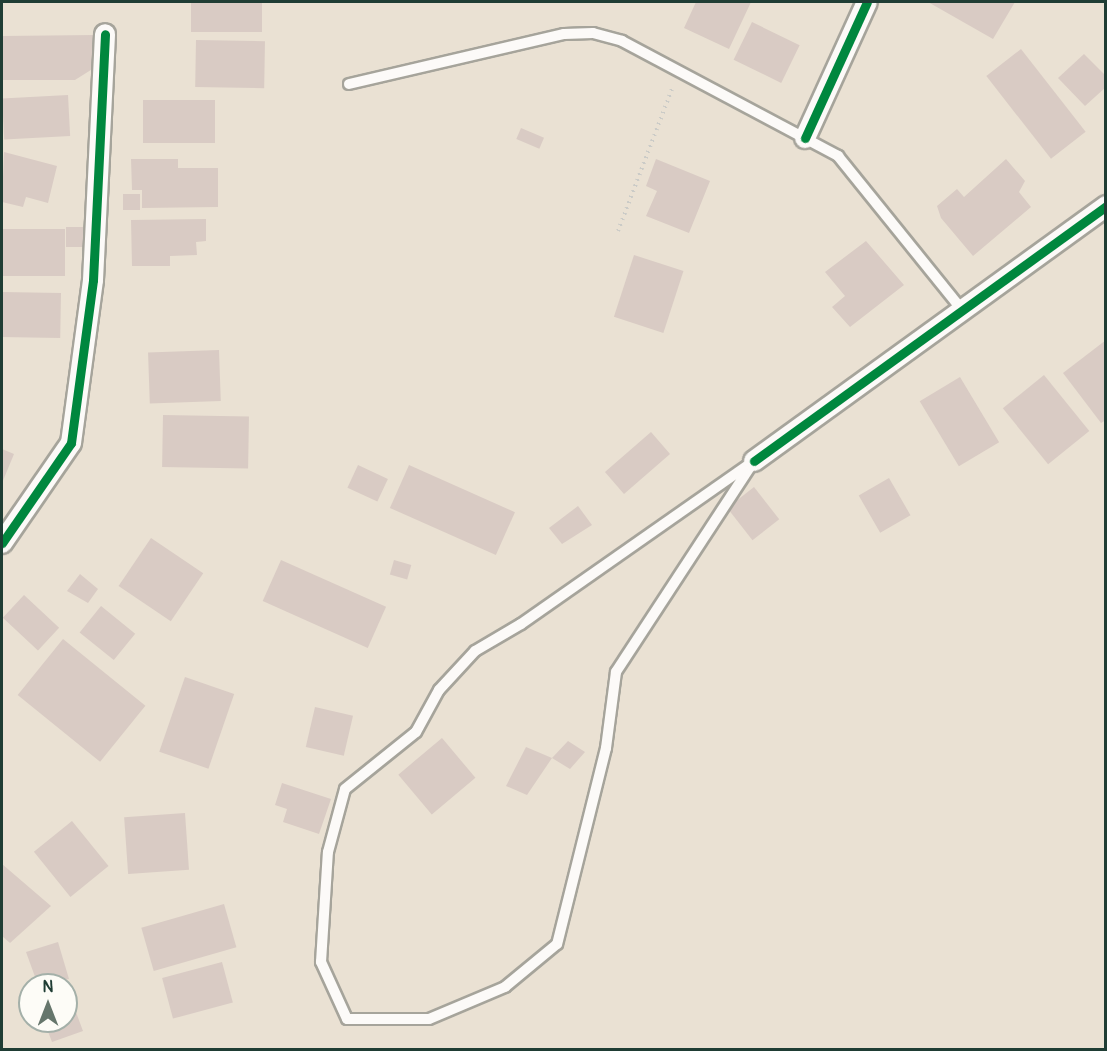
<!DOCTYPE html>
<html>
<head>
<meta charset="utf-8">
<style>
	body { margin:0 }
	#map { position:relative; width:1107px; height:1051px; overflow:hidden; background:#eae1d3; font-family:Pangolin,sans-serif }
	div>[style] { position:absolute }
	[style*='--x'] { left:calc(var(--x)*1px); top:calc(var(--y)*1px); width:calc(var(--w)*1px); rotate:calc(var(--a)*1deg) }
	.building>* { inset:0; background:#d9cbc4; transform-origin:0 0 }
	.path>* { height:4px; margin-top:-2px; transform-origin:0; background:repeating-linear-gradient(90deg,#cbcbc7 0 1.5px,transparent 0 6px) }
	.roads { filter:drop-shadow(2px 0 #a6a49b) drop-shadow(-2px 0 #a6a49b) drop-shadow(0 2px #a6a49b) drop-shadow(0 -2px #a6a49b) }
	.lane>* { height:10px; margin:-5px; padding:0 5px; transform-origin:5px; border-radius:5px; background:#fcfaf8 }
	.street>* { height:20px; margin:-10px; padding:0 10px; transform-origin:10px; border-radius:10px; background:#fcfaf8 }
	.cycleway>* { height:9px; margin:-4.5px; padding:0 4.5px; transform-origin:4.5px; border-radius:4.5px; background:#00873e }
	span { translate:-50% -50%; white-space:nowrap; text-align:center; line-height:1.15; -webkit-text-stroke:4.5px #fdfcf7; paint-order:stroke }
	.frame { position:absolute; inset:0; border:3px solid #1f3d34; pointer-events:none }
	.north { position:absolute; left:18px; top:973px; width:60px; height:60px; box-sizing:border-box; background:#fdfcf7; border:2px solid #a4b0a9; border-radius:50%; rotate:0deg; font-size:16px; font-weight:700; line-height:24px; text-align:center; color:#1f3d34 }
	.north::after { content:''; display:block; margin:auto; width:21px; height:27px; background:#66766c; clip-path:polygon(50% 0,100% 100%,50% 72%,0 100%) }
</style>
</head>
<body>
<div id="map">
	<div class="building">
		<i style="left:191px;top:2px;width:71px;height:30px"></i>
		<i style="clip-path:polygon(696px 2px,751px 2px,729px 49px,684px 28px)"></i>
		<i style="clip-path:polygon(928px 2px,1015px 2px,993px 39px)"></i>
		<i style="left:752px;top:22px;width:53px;height:42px;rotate:26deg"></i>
		<i style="clip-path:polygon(95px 35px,94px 68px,75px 80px,2px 80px,2px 36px)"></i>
		<i style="left:196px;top:40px;width:69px;height:47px;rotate:1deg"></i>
		<i style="left:1021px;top:49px;width:105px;height:44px;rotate:52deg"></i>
		<i style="clip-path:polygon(1084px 54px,1106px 76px,1106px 87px,1085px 106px,1058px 78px)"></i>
		<i style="left:68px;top:95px;width:41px;height:66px;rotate:87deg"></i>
		<i style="left:143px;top:100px;width:72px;height:43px"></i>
		<i style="left:521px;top:128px;width:25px;height:12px;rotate:23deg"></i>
		<i style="clip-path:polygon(4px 152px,57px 166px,48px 203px,26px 197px,23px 207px,2px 202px)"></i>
		<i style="clip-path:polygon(131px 159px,178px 159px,178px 168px,218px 168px,218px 207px,142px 208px,142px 190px,132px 190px)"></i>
		<i style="clip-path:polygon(656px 159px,710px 181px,689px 233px,646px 216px,657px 191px,646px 186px)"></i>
		<i style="clip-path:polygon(1006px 159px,1025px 181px,1019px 192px,1031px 207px,973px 256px,941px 218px,937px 206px,957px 189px,964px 197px)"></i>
		<i style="left:123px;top:194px;width:17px;height:16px"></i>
		<i style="clip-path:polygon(206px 219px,206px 241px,196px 242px,197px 255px,170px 256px,170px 266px,132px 266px,131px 220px)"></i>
		<i style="left:83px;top:227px;width:20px;height:17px;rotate:90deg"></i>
		<i style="left:2px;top:229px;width:63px;height:47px"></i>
		<i style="clip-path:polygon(866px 241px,904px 285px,850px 327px,832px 307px,845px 296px,825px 272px)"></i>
		<i style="left:634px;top:255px;width:52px;height:65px;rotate:18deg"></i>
		<i style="left:2px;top:292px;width:59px;height:45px;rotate:1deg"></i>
		<i style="clip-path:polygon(1106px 340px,1106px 420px,1101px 423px,1063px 373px)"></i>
		<i style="left:219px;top:350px;width:51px;height:71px;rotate:88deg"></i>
		<i style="left:1044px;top:375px;width:72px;height:53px;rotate:51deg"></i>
		<i style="left:960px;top:377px;width:76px;height:47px;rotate:59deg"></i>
		<i style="left:163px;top:415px;width:86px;height:52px;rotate:1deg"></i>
		<i style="left:651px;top:432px;width:29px;height:61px;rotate:49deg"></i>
		<i style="clip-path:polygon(2px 449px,14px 454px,2px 483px)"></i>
		<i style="left:358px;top:465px;width:33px;height:25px;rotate:25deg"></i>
		<i style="left:409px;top:465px;width:116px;height:47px;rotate:24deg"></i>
		<i style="left:889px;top:478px;width:43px;height:35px;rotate:60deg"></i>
		<i style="left:754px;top:487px;width:41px;height:34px;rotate:52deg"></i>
		<i style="clip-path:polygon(578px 506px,592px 525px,562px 544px,549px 528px)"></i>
		<i style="left:151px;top:538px;width:63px;height:58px;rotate:34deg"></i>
		<i style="left:281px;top:560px;width:115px;height:45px;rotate:24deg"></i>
		<i style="left:394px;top:560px;width:18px;height:15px;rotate:16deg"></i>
		<i style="clip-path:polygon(80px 574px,98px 589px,88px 603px,67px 591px)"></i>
		<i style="left:24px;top:595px;width:48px;height:31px;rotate:43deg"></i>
		<i style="left:101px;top:606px;width:44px;height:34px;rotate:39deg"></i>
		<i style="left:63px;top:639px;width:106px;height:72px;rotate:39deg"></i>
		<i style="left:185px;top:677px;width:52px;height:79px;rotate:19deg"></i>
		<i style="left:315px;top:707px;width:39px;height:41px;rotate:13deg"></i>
		<i style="left:442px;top:738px;width:52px;height:57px;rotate:50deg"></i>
		<i style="clip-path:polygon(568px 741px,585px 752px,570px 769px,552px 758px)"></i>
		<i style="clip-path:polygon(526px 747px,552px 758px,527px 795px,506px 786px)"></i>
		<i style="clip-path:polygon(282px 783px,331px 799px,319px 834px,283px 822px,287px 809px,275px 805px)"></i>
		<i style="left:185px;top:813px;width:57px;height:61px;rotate:86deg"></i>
		<i style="left:72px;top:821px;width:58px;height:49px;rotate:51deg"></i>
		<i style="clip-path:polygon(2px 864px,51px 906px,10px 943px,2px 936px)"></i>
		<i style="left:224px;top:904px;width:45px;height:86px;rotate:74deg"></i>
		<i style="clip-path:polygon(58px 942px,69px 979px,38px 985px,26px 952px)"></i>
		<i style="left:222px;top:962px;width:42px;height:62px;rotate:75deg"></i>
		<i style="clip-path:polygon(70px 996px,83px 1031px,52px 1042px,44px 1021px,66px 1021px,66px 998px)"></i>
	</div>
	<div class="path">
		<i style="--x:618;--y:231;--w:155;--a:-69.2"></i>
	</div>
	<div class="roads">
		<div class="lane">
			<i style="--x:349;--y:84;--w:221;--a:-13.1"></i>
			<i style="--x:564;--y:34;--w:29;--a:-2"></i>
			<i style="--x:593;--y:33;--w:30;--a:15"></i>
			<i style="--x:622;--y:41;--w:245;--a:28"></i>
			<i style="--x:838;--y:156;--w:201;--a:51.1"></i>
			<i style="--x:754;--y:461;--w:252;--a:123.2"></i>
			<i style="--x:616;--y:672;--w:77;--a:97.5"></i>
			<i style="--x:606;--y:748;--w:202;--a:104"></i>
			<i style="--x:557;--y:944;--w:67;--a:140.4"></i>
			<i style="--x:505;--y:987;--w:82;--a:157.2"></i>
			<i style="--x:429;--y:1019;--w:82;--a:180"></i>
			<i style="--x:347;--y:1019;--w:63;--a:-114.5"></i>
			<i style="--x:321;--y:962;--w:110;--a:-86.4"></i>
			<i style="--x:328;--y:852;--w:65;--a:-74.9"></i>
			<i style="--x:345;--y:789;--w:91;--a:-38.8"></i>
			<i style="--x:416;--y:732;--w:48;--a:-61.3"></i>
			<i style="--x:439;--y:690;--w:53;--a:-47.3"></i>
			<i style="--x:475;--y:651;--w:53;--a:-30.4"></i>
			<i style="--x:521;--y:624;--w:284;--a:-35"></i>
		</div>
		<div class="street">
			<i style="--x:805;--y:138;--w:149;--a:-65.5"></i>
			<i style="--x:754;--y:461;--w:435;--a:-35.9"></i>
			<i style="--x:2;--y:543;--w:121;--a:-55.4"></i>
			<i style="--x:71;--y:443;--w:164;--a:-82.3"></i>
			<i style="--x:93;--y:280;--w:246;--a:-87.2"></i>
		</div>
	</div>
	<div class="cycleway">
		<i style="--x:805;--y:138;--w:149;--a:-65.5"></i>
		<i style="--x:754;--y:461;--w:435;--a:-35.9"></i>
		<i style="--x:2;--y:543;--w:121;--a:-55.4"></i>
		<i style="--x:71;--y:443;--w:164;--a:-82.3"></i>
		<i style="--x:93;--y:280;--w:246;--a:-87.2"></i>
	</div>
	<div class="frame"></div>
	<div class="north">N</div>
</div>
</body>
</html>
